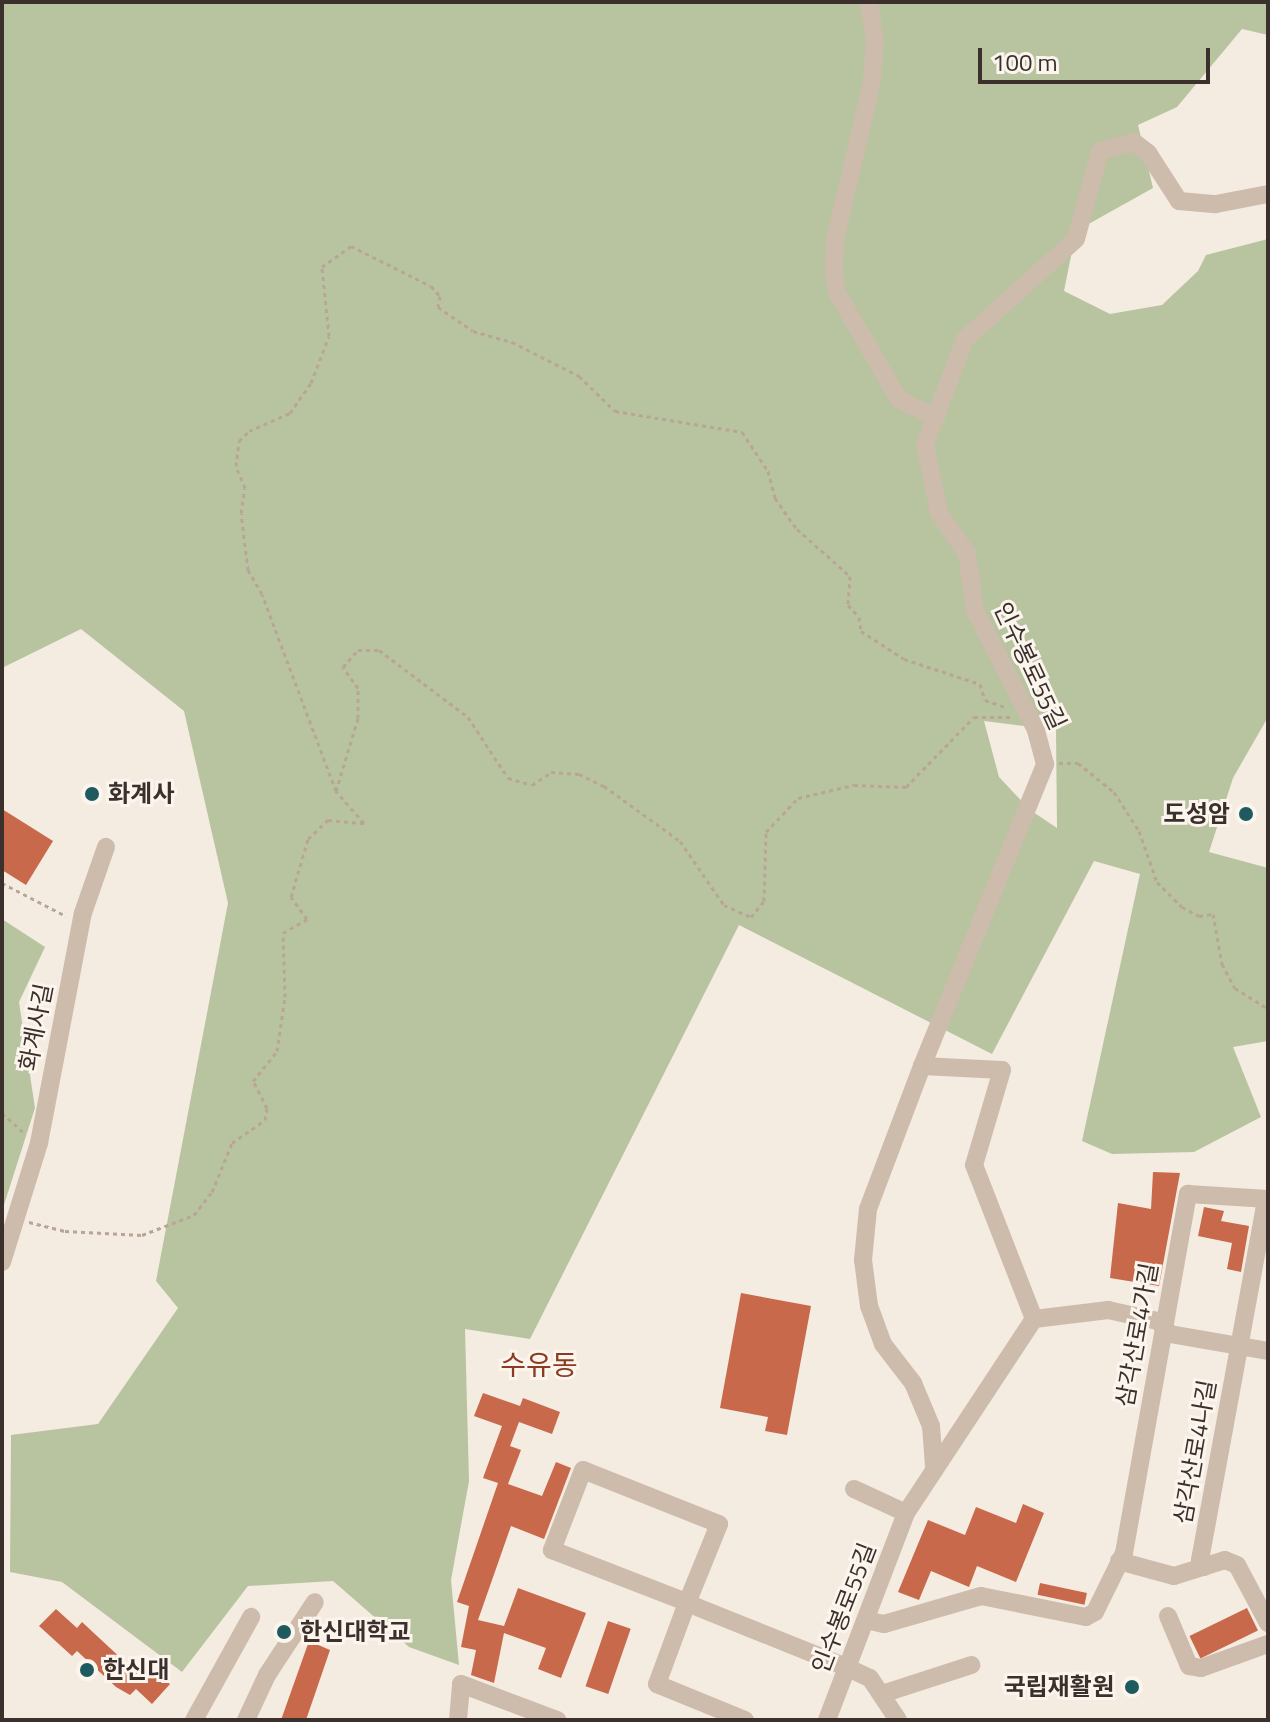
<!DOCTYPE html>
<html>
<head>
<meta charset="utf-8">
<style>
	body { margin:0 }
	#map { position:relative; width:1270px; height:1722px; overflow:hidden; background:#f4ebe1; font-family:"Titillium Web","Noto Sans KR",sans-serif }
	div>[style] { position:absolute }
	[style*='--x'] { left:calc(var(--x)*1px); top:calc(var(--y)*1px); width:calc(var(--w)*1px); rotate:calc(var(--a)*1deg) }
	.green>* { inset:0; background:#b8c4a0 }
	.building>* { inset:0; background:#c8694b; transform-origin:0 0 }
	.path>* { height:3px; margin-top:-1.5px; transform-origin:0; background:repeating-linear-gradient(90deg,#b9a596 0 4px,transparent 0 8px) }
	.minor>* { height:18px; margin:-9px; padding:0 9px; transform-origin:9px; border-radius:9px; background:#cdbbac }
	.dots>* { width:22px; height:22px; translate:-50% -50%; box-sizing:border-box; border:4px solid #fbf5ee; border-radius:50% }
	span { translate:-50% -50%; white-space:nowrap; text-align:center; line-height:1.15; -webkit-text-stroke:6px #fbf5ee; paint-order:stroke }
	.street-label { font-size:24px; color:#3b302b }
	.poi-label { font-size:24px; color:#3b302b; font-weight:700 }
	.left { translate:0 -50%; text-align:left }
	.right { translate:-100% -50%; text-align:right }
	.quarter-label { font-size:28px; color:#8c3b22 }
	.frame { position:absolute; inset:0; border:4px solid #3b302b; pointer-events:none }
	.scale { position:absolute; left:978px; top:48px; width:232px; height:36px; box-sizing:border-box; border:4px solid #3b302b; border-top:0; padding-left:10px; font-size:24px; line-height:28px; white-space:nowrap; color:#3b302b; -webkit-text-stroke:6px #fbf5ee; paint-order:stroke }
</style>
</head>
<body>
<div id="map">
	<div class="green">
		<i style="clip-path:polygon(evenodd,2px 2px,1268px 2px,1268px 35px,1242px 29px,1177px 107px,1138px 125px,1153px 188px,1076px 231px,1064px 291px,1110px 314px,1162px 305px,1198px 271px,1206px 255px,1268px 239px,1268px 717px,1233px 778px,1209px 852px,1268px 868px,1268px 1041px,1233px 1047px,1261px 1117px,1194px 1152px,1112px 1154px,1082px 1141px,1140px 874px,1094px 861px,992px 1054px,739px 925px,530px 1339px,465px 1329px,469px 1481px,451px 1580px,459px 1665px,409px 1647px,333px 1581px,248px 1586px,182px 1672px,62px 1582px,10px 1572px,11px 1435px,98px 1424px,178px 1308px,156px 1281px,228px 903px,184px 711px,81px 629px,2px 668px,2px 2px,984px 721px,1056px 730px,1057px 828px,1030px 810px,999px 777px,984px 721px)"></i>
		<i style="clip-path:polygon(2px 919px,45px 947px,19px 1002px,35px 1108px,2px 1211px)"></i>
	</div>
	<div class="building">
		<i style="clip-path:polygon(2px 809px,53px 841px,26px 885px,2px 870px)"></i>
		<i style="clip-path:polygon(1153px 1172px,1180px 1173px,1159px 1286px,1110px 1278px,1118px 1203px,1151px 1209px)"></i>
		<i style="clip-path:polygon(1204px 1207px,1224px 1211px,1221px 1221px,1249px 1226px,1241px 1272px,1227px 1269px,1232px 1243px,1198px 1236px)"></i>
		<i style="clip-path:polygon(741px 1293px,811px 1306px,787px 1435px,765px 1431px,768px 1417px,720px 1408px)"></i>
		<i style="clip-path:polygon(483px 1393px,520px 1406px,523px 1398px,560px 1412px,552px 1434px,519px 1422px,510px 1446px,521px 1450px,508px 1484px,542px 1496px,556px 1462px,571px 1468px,544px 1539px,511px 1526px,478px 1620px,504px 1626px,518px 1588px,586px 1613px,561px 1678px,538px 1669px,546px 1648px,504px 1633px,494px 1683px,471px 1675px,476px 1650px,461px 1647px,469px 1606px,457px 1602px,498px 1483px,483px 1478px,502px 1426px,474px 1416px)"></i>
		<i style="clip-path:polygon(1023px 1504px,1044px 1513px,1016px 1582px,977px 1566px,969px 1587px,931px 1571px,919px 1600px,898px 1592px,928px 1520px,965px 1535px,976px 1507px,1016px 1523px)"></i>
		<i style="left:1040px;top:1583px;width:48px;height:12px;rotate:12deg"></i>
		<i style="left:1247px;top:1608px;width:25px;height:64px;rotate:64deg"></i>
		<i style="clip-path:polygon(56px 1609px,77px 1628px,82px 1622px,139px 1675px,148px 1664px,170px 1684px,152px 1704px,136px 1689px,130px 1695px,116px 1687px,77px 1651px,72px 1656px,39px 1626px)"></i>
		<i style="left:608px;top:1621px;width:24px;height:69px;rotate:19deg"></i>
		<i style="clip-path:polygon(309px 1641px,330px 1650px,306px 1720px,281px 1720px)"></i>
	</div>
	<div class="path">
		<i style="--x:1059;--y:763;--w:19;--a:0"></i>
		<i style="--x:1078;--y:763;--w:46;--a:38.9"></i>
		<i style="--x:1114;--y:792;--w:46;--a:57.3"></i>
		<i style="--x:1139;--y:831;--w:54;--a:70.6"></i>
		<i style="--x:1157;--y:882;--w:35;--a:45"></i>
		<i style="--x:1182;--y:907;--w:19;--a:28"></i>
		<i style="--x:1199;--y:916;--w:14;--a:-8"></i>
		<i style="--x:1213;--y:914;--w:51;--a:79.8"></i>
		<i style="--x:1222;--y:964;--w:27;--a:62"></i>
		<i style="--x:1235;--y:988;--w:39;--a:32"></i>
		<i style="--x:336;--y:791;--w:76;--a:-73.2"></i>
		<i style="--x:358;--y:718;--w:30;--a:-90"></i>
		<i style="--x:358;--y:688;--w:26;--a:-126"></i>
		<i style="--x:343;--y:667;--w:23;--a:-49"></i>
		<i style="--x:358;--y:650;--w:21;--a:0"></i>
		<i style="--x:379;--y:650;--w:111;--a:37"></i>
		<i style="--x:468;--y:717;--w:73;--a:56.7"></i>
		<i style="--x:508;--y:778;--w:25;--a:16"></i>
		<i style="--x:532;--y:785;--w:23;--a:-34"></i>
		<i style="--x:551;--y:772;--w:28;--a:4"></i>
		<i style="--x:579;--y:774;--w:28;--a:26"></i>
		<i style="--x:604;--y:786;--w:94;--a:35.9"></i>
		<i style="--x:680;--y:841;--w:78;--a:55.5"></i>
		<i style="--x:724;--y:905;--w:30;--a:24"></i>
		<i style="--x:751;--y:917;--w:21;--a:-51"></i>
		<i style="--x:764;--y:901;--w:69;--a:-88.3"></i>
		<i style="--x:766;--y:832;--w:47;--a:-46.7"></i>
		<i style="--x:798;--y:798;--w:57;--a:-13.1"></i>
		<i style="--x:854;--y:785;--w:52;--a:2.2"></i>
		<i style="--x:906;--y:787;--w:98;--a:-45.8"></i>
		<i style="--x:974;--y:717;--w:37;--a:0"></i>
		<i style="--x:2;--y:883;--w:72;--a:27.3"></i>
		<i style="--x:2;--y:1113;--w:28;--a:42"></i>
		<i style="--x:29;--y:1222;--w:37;--a:14"></i>
		<i style="--x:65;--y:1231;--w:77;--a:3"></i>
		<i style="--x:142;--y:1235;--w:56;--a:-21"></i>
		<i style="--x:194;--y:1215;--w:29;--a:-52"></i>
		<i style="--x:212;--y:1192;--w:53;--a:-67.8"></i>
		<i style="--x:232;--y:1143;--w:40;--a:-34.9"></i>
		<i style="--x:265;--y:1120;--w:12;--a:-81"></i>
		<i style="--x:267;--y:1108;--w:30;--a:-117"></i>
		<i style="--x:253;--y:1081;--w:38;--a:-51"></i>
		<i style="--x:277;--y:1051;--w:55;--a:-81.6"></i>
		<i style="--x:285;--y:997;--w:64;--a:-91.8"></i>
		<i style="--x:283;--y:933;--w:28;--a:-30"></i>
		<i style="--x:307;--y:919;--w:27;--a:-126"></i>
		<i style="--x:291;--y:897;--w:60;--a:-73.7"></i>
		<i style="--x:308;--y:839;--w:28;--a:-44"></i>
		<i style="--x:328;--y:820;--w:36;--a:5"></i>
		<i style="--x:364;--y:823;--w:43;--a:-131.2"></i>
		<i style="--x:336;--y:791;--w:210;--a:-110.6"></i>
		<i style="--x:262;--y:594;--w:28;--a:-120"></i>
		<i style="--x:248;--y:570;--w:57;--a:-97"></i>
		<i style="--x:241;--y:513;--w:25;--a:-81"></i>
		<i style="--x:245;--y:488;--w:24;--a:-112"></i>
		<i style="--x:236;--y:466;--w:25;--a:-83"></i>
		<i style="--x:239;--y:441;--w:14;--a:-45"></i>
		<i style="--x:249;--y:431;--w:45;--a:-23.7"></i>
		<i style="--x:290;--y:413;--w:37;--a:-55"></i>
		<i style="--x:311;--y:383;--w:50;--a:-69"></i>
		<i style="--x:329;--y:336;--w:69;--a:-95.8"></i>
		<i style="--x:322;--y:267;--w:36;--a:-36"></i>
		<i style="--x:351;--y:246;--w:89;--a:26.6"></i>
		<i style="--x:431;--y:286;--w:13;--a:48"></i>
		<i style="--x:440;--y:296;--w:11;--a:100"></i>
		<i style="--x:438;--y:307;--w:42;--a:34.4"></i>
		<i style="--x:473;--y:331;--w:41;--a:15.8"></i>
		<i style="--x:512;--y:342;--w:75;--a:26.9"></i>
		<i style="--x:579;--y:376;--w:50;--a:44.2"></i>
		<i style="--x:615;--y:411;--w:129;--a:9.4"></i>
		<i style="--x:742;--y:432;--w:47;--a:56.3"></i>
		<i style="--x:768;--y:471;--w:28;--a:75"></i>
		<i style="--x:775;--y:498;--w:38;--a:55"></i>
		<i style="--x:797;--y:529;--w:71;--a:41.6"></i>
		<i style="--x:850;--y:576;--w:29;--a:94"></i>
		<i style="--x:848;--y:605;--w:16;--a:47"></i>
		<i style="--x:859;--y:617;--w:14;--a:82"></i>
		<i style="--x:861;--y:631;--w:51;--a:33.1"></i>
		<i style="--x:904;--y:659;--w:80;--a:18.2"></i>
		<i style="--x:980;--y:684;--w:17;--a:73"></i>
		<i style="--x:985;--y:700;--w:21;--a:19"></i>
	</div>
	<div class="minor">
		<i style="--x:869;--y:2;--w:41;--a:81.7"></i>
		<i style="--x:875;--y:43;--w:38;--a:95"></i>
		<i style="--x:872;--y:81;--w:163;--a:103.1"></i>
		<i style="--x:835;--y:240;--w:34;--a:92"></i>
		<i style="--x:834;--y:274;--w:19;--a:81"></i>
		<i style="--x:837;--y:293;--w:123;--a:59.7"></i>
		<i style="--x:899;--y:399;--w:42;--a:27.2"></i>
		<i style="--x:922;--y:1066;--w:326;--a:-67.8"></i>
		<i style="--x:1045;--y:764;--w:35;--a:-105"></i>
		<i style="--x:1036;--y:730;--w:134;--a:-117.1"></i>
		<i style="--x:975;--y:611;--w:58;--a:-98"></i>
		<i style="--x:967;--y:554;--w:50;--a:-124.3"></i>
		<i style="--x:939;--y:513;--w:70;--a:-101.5"></i>
		<i style="--x:925;--y:444;--w:112;--a:-69.1"></i>
		<i style="--x:965;--y:339;--w:149;--a:-42"></i>
		<i style="--x:1076;--y:239;--w:91;--a:-74.7"></i>
		<i style="--x:1100;--y:151;--w:35;--a:-15"></i>
		<i style="--x:1134;--y:142;--w:18;--a:38"></i>
		<i style="--x:1148;--y:153;--w:57;--a:57.1"></i>
		<i style="--x:1179;--y:201;--w:37;--a:5"></i>
		<i style="--x:1216;--y:204;--w:53;--a:-10.9"></i>
		<i style="--x:2;--y:1262;--w:125;--a:-72.7"></i>
		<i style="--x:39;--y:1143;--w:234;--a:-79.2"></i>
		<i style="--x:83;--y:913;--w:70;--a:-70.8"></i>
		<i style="--x:934;--y:1466;--w:40;--a:-94.3"></i>
		<i style="--x:931;--y:1426;--w:47;--a:-112.7"></i>
		<i style="--x:913;--y:1383;--w:49;--a:-127.6"></i>
		<i style="--x:883;--y:1344;--w:40;--a:-110.2"></i>
		<i style="--x:869;--y:1306;--w:46;--a:-97.4"></i>
		<i style="--x:863;--y:1260;--w:51;--a:-84.4"></i>
		<i style="--x:868;--y:1209;--w:153;--a:-69.3"></i>
		<i style="--x:922;--y:1066;--w:80;--a:2.9"></i>
		<i style="--x:1002;--y:1070;--w:99;--a:106.4"></i>
		<i style="--x:974;--y:1165;--w:165;--a:68.7"></i>
		<i style="--x:854;--y:1489;--w:57;--a:24.8"></i>
		<i style="--x:1119;--y:1561;--w:57;--a:15.3"></i>
		<i style="--x:1174;--y:1576;--w:53;--a:-17.4"></i>
		<i style="--x:1225;--y:1560;--w:13;--a:23"></i>
		<i style="--x:1237;--y:1565;--w:66;--a:61.9"></i>
		<i style="--x:1204;--y:1567;--w:8;--a:-120"></i>
		<i style="--x:1200;--y:1560;--w:367;--a:-79.6"></i>
		<i style="--x:1168;--y:1616;--w:54;--a:67.2"></i>
		<i style="--x:1189;--y:1666;--w:12;--a:9"></i>
		<i style="--x:1201;--y:1668;--w:71;--a:-19.7"></i>
		<i style="--x:866;--y:1620;--w:18;--a:13"></i>
		<i style="--x:884;--y:1624;--w:101;--a:-16.1"></i>
		<i style="--x:981;--y:1596;--w:107;--a:11.3"></i>
		<i style="--x:1086;--y:1617;--w:10;--a:-29"></i>
		<i style="--x:1095;--y:1612;--w:66;--a:-63.8"></i>
		<i style="--x:1124;--y:1553;--w:365;--a:-79.9"></i>
		<i style="--x:1188;--y:1194;--w:80;--a:3.6"></i>
		<i style="--x:882;--y:1694;--w:94;--a:-18"></i>
		<i style="--x:194;--y:1720;--w:118;--a:-61"></i>
		<i style="--x:246;--y:1720;--w:50;--a:-65"></i>
		<i style="--x:267;--y:1675;--w:87;--a:-56.7"></i>
		<i style="--x:458;--y:1720;--w:36;--a:-85"></i>
		<i style="--x:461;--y:1684;--w:103;--a:20.6"></i>
		<i style="--x:745;--y:1720;--w:95;--a:-157.8"></i>
		<i style="--x:657;--y:1684;--w:86;--a:-69.7"></i>
		<i style="--x:687;--y:1603;--w:85;--a:-67.9"></i>
		<i style="--x:719;--y:1524;--w:146;--a:-158.3"></i>
		<i style="--x:583;--y:1470;--w:86;--a:111.2"></i>
		<i style="--x:552;--y:1550;--w:138;--a:21.2"></i>
		<i style="--x:681;--y:1600;--w:7;--a:27"></i>
		<i style="--x:687;--y:1603;--w:171;--a:21.9"></i>
		<i style="--x:846;--y:1667;--w:26;--a:25"></i>
		<i style="--x:870;--y:1678;--w:50;--a:56.3"></i>
		<i style="--x:827;--y:1720;--w:222;--a:-69.1"></i>
		<i style="--x:906;--y:1513;--w:232;--a:-56.6"></i>
		<i style="--x:1034;--y:1319;--w:75;--a:-6.9"></i>
		<i style="--x:1108;--y:1310;--w:51;--a:12.4"></i>
		<i style="--x:1158;--y:1321;--w:18;--a:47"></i>
		<i style="--x:1170;--y:1334;--w:99;--a:9.8"></i>
	</div>
	<div class="dots">
		<i style="left:92px;top:794px;background:#1f5a5e"></i>
		<i style="left:1246px;top:814px;background:#1f5a5e"></i>
		<i style="left:284px;top:1632px;background:#1f5a5e"></i>
		<i style="left:87px;top:1670px;background:#1f5a5e"></i>
		<i style="left:1132px;top:1687px;background:#1f5a5e"></i>
	</div>
	<div class="street-label">
		<span style="left:1030px;top:666px;rotate:65deg">인수봉로55길</span>
		<span style="left:36px;top:1027px;rotate:-79deg">화계사길</span>
		<span style="left:1137px;top:1335px;rotate:-80deg">삼각산로4가길</span>
		<span style="left:1195px;top:1452px;rotate:-80deg">삼각산로4나길</span>
		<span style="left:844px;top:1608px;rotate:-69deg">인수봉로55길</span>
	</div>
	<div class="poi-label">
		<span class="left" style="left:108px;top:794px">화계사</span>
		<span class="right" style="left:1230px;top:814px">도성암</span>
		<span class="left" style="left:300px;top:1632px">한신대학교</span>
		<span class="left" style="left:103px;top:1670px">한신대</span>
		<span class="right" style="left:1114px;top:1687px">국립재활원</span>
	</div>
	<div class="quarter-label">
		<span style="left:539px;top:1365px">수유동</span>
	</div>
	<div class="frame"></div>
	<div class="scale">100 m</div>
</div>
</body>
</html>
